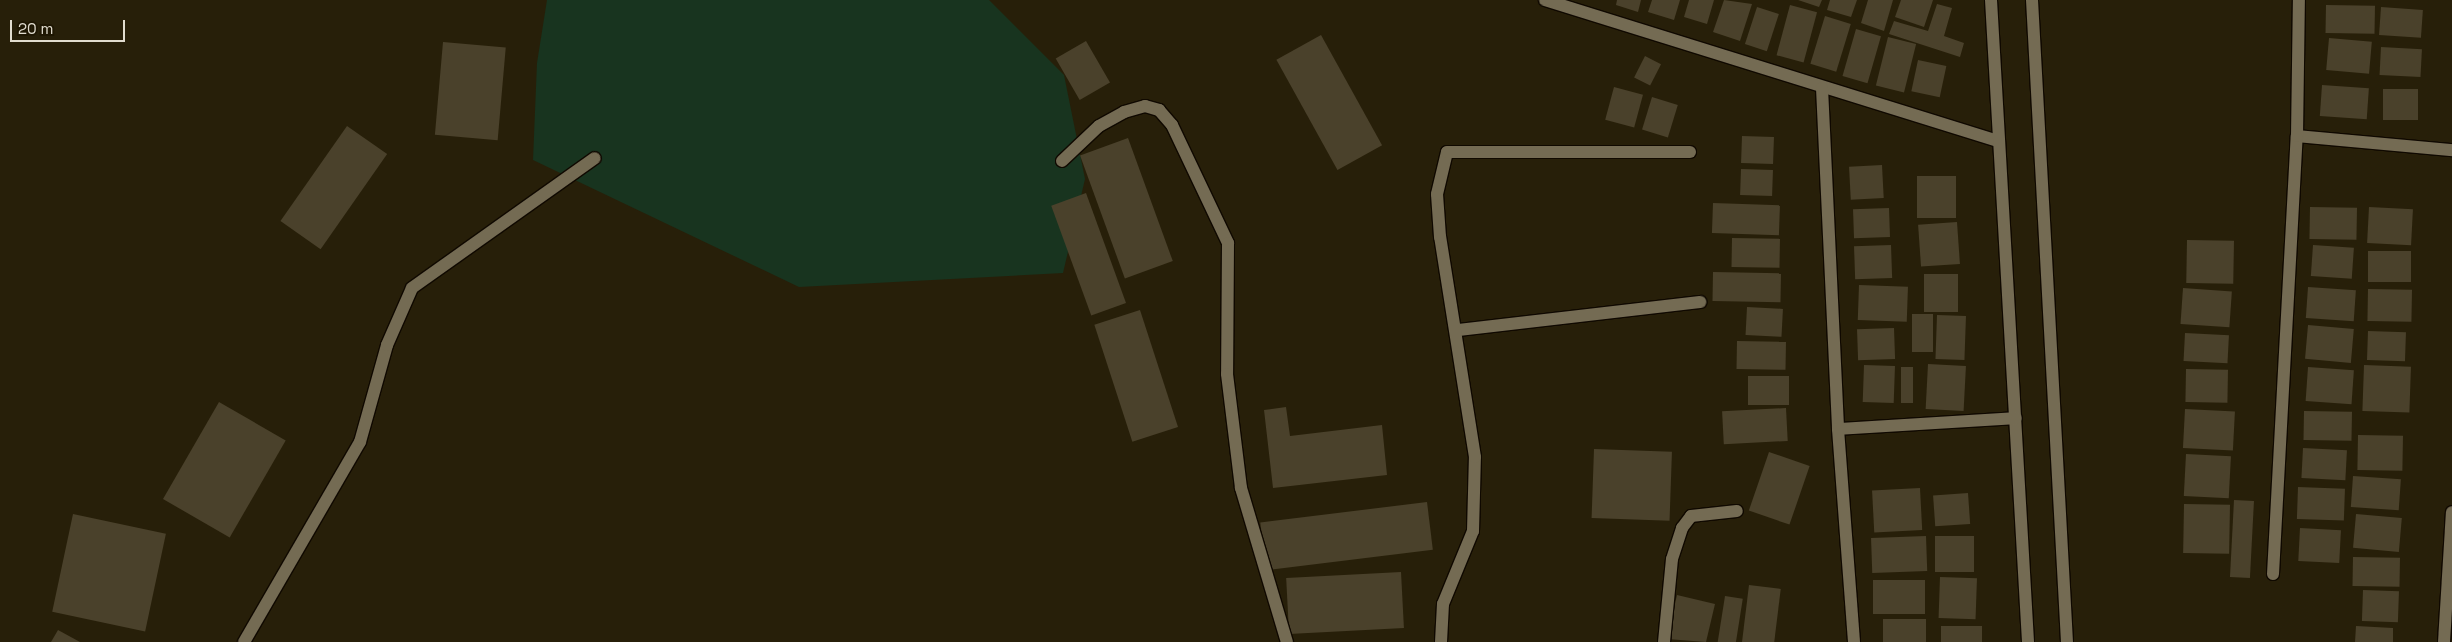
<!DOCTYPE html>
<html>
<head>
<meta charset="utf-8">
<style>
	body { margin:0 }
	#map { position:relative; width:2452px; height:642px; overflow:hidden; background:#271f09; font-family:"Space Grotesk",sans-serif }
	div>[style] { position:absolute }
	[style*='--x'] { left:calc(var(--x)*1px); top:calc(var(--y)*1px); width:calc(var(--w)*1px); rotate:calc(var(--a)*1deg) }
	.green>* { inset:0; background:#18341f }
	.building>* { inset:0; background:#4a412b; transform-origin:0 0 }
	.roads { filter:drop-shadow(1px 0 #100900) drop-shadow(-1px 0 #100900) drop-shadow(0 1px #100900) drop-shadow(0 -1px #100900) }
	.minor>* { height:12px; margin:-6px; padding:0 6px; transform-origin:6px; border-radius:6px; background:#746b53 }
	span { translate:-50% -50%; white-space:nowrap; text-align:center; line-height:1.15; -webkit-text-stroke:4.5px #1e1602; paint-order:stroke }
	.scale { position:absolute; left:10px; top:20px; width:115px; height:22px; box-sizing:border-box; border:2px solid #e1dccf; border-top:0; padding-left:6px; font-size:15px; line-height:18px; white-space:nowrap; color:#e1dccf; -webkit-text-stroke:4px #1e1602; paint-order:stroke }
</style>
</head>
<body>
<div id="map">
	<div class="green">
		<i style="clip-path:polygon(547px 0,989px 0,1064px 75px,1085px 179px,1063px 273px,799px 287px,533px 160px,537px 63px)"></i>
	</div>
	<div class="building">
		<i style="clip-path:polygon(1617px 0,1641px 0,1638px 12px,1616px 5px)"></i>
		<i style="clip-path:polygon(1652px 0,1680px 0,1674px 20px,1648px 12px)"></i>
		<i style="clip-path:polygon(1689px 0,1714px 0,1707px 24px,1684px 17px)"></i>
		<i style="clip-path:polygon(1724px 0,1752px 4px,1740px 41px,1713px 32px)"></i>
		<i style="clip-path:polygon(1798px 0,1822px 0,1819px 7px)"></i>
		<i style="clip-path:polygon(1830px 0,1857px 0,1851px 17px,1827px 10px)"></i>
		<i style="clip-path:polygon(1868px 0,1893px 0,1884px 31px,1861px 23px)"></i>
		<i style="clip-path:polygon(1901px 0,1933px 0,1924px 27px,1895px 17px)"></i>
		<i style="clip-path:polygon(1937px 4px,1952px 8px,1944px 36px,1964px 43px,1960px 57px,1889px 34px,1894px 21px,1928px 31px)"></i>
		<i style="left:1790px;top:5px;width:28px;height:52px;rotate:15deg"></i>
		<i style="left:2326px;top:5px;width:49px;height:28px;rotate:1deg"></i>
		<i style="left:1757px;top:7px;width:23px;height:39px;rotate:18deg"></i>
		<i style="left:2381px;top:7px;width:42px;height:28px;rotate:4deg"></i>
		<i style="left:1825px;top:16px;width:27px;height:50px;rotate:17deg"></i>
		<i style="left:1856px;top:29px;width:26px;height:49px;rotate:16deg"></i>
		<i style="left:1321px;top:35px;width:126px;height:51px;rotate:61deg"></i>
		<i style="left:1888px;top:37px;width:29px;height:50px;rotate:14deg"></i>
		<i style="left:2329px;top:38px;width:43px;height:32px;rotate:5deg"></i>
		<i style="left:1086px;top:41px;width:48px;height:35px;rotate:60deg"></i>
		<i style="left:443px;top:42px;width:63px;height:93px;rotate:5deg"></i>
		<i style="left:2381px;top:47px;width:41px;height:28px;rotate:3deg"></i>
		<i style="left:1645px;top:56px;width:18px;height:24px;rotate:27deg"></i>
		<i style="left:1918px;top:60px;width:29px;height:32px;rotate:12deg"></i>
		<i style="left:2322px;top:85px;width:47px;height:31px;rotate:4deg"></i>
		<i style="left:1614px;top:87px;width:30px;height:34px;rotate:15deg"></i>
		<i style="left:2383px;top:89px;width:35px;height:31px"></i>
		<i style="left:1652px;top:97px;width:27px;height:34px;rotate:17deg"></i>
		<i style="left:347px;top:126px;width:49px;height:116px;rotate:35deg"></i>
		<i style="left:1742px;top:136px;width:32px;height:27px;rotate:2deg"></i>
		<i style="left:1128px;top:138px;width:131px;height:51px;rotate:70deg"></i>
		<i style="left:1882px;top:165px;width:33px;height:33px;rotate:87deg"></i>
		<i style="left:1741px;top:169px;width:32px;height:26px;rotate:2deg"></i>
		<i style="left:1917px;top:176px;width:39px;height:42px"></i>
		<i style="left:1086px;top:193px;width:117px;height:37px;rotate:70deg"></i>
		<i style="left:1713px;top:203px;width:67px;height:30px;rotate:2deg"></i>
		<i style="left:2310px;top:207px;width:47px;height:32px;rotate:1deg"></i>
		<i style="left:2369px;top:207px;width:44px;height:36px;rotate:3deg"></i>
		<i style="left:1889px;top:208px;width:29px;height:36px;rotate:88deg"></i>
		<i style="left:1957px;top:222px;width:42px;height:39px;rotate:86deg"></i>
		<i style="left:1732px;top:238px;width:48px;height:29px;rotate:1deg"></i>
		<i style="left:2187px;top:240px;width:47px;height:43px;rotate:1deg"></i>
		<i style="left:1891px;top:245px;width:33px;height:37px;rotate:88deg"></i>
		<i style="left:2313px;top:245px;width:41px;height:31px;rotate:4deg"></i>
		<i style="left:2368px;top:251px;width:43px;height:31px"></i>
		<i style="left:1713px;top:272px;width:68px;height:29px;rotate:1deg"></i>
		<i style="left:1924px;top:274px;width:34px;height:38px"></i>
		<i style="left:1859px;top:285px;width:49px;height:35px;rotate:2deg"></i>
		<i style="left:2308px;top:287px;width:48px;height:31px;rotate:4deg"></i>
		<i style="left:2183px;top:288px;width:49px;height:36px;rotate:4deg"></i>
		<i style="left:2368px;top:289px;width:44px;height:32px;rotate:1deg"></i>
		<i style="left:1747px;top:307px;width:36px;height:28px;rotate:3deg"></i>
		<i style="left:1140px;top:310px;width:123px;height:48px;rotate:72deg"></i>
		<i style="left:1912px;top:314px;width:21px;height:38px"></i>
		<i style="left:1937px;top:315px;width:29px;height:44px;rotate:2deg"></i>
		<i style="left:2308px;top:325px;width:46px;height:34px;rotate:5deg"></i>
		<i style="left:1894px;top:328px;width:31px;height:37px;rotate:88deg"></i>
		<i style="left:2368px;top:331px;width:38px;height:29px;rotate:2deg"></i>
		<i style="left:2185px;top:333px;width:44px;height:28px;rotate:3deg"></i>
		<i style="left:1737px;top:341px;width:49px;height:28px;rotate:1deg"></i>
		<i style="left:1928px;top:364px;width:38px;height:45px;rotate:3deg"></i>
		<i style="left:1864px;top:365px;width:31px;height:37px;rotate:2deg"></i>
		<i style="left:2364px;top:365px;width:47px;height:46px;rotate:2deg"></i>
		<i style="left:1901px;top:367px;width:12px;height:36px"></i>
		<i style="left:2308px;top:367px;width:46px;height:34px;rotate:4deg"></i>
		<i style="left:2186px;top:369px;width:42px;height:33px;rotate:1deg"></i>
		<i style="left:1748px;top:376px;width:41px;height:29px"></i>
		<i style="left:219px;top:402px;width:77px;height:112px;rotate:30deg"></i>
		<i style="clip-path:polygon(1286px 407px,1290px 436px,1382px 425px,1387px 475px,1273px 488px,1264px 410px)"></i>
		<i style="left:1786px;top:408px;width:33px;height:64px;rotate:87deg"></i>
		<i style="left:2185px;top:409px;width:50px;height:39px;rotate:3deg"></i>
		<i style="left:2304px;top:411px;width:48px;height:29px;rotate:1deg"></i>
		<i style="left:2358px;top:435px;width:45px;height:35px;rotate:1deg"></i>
		<i style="left:2303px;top:448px;width:44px;height:30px;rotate:3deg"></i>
		<i style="left:1594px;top:449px;width:78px;height:69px;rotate:2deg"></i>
		<i style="left:1769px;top:452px;width:43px;height:62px;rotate:19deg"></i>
		<i style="left:2186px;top:454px;width:45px;height:42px;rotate:3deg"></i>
		<i style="left:2353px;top:476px;width:48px;height:31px;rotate:4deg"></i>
		<i style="left:2298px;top:487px;width:47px;height:32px;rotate:2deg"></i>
		<i style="left:1920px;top:488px;width:42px;height:48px;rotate:87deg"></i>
		<i style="left:1968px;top:493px;width:31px;height:35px;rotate:86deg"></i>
		<i style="left:2234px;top:500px;width:20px;height:77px;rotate:3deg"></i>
		<i style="left:1427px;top:502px;width:48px;height:168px;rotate:83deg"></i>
		<i style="left:2184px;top:504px;width:46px;height:49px;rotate:1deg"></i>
		<i style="left:73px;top:514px;width:95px;height:100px;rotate:12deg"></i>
		<i style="left:2356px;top:514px;width:46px;height:34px;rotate:5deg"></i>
		<i style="left:2300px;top:528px;width:41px;height:33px;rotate:3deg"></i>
		<i style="left:1926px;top:536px;width:35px;height:55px;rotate:88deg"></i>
		<i style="left:1935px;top:536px;width:39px;height:36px"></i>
		<i style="left:2353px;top:557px;width:47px;height:29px;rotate:1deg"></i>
		<i style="left:1401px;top:572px;width:56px;height:115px;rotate:87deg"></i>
		<i style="left:1940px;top:577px;width:37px;height:41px;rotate:2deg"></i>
		<i style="left:1925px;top:580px;width:34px;height:52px;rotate:90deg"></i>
		<i style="left:1749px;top:585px;width:32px;height:58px;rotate:7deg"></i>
		<i style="left:2363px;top:590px;width:36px;height:31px;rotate:2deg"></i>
		<i style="clip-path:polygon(1677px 595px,1715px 604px,1706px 642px,1667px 639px)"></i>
		<i style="left:1725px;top:596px;width:18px;height:47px;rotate:9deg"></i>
		<i style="left:1883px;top:619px;width:43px;height:23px"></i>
		<i style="left:1982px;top:626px;width:16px;height:41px;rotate:90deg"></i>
		<i style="clip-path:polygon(2356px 626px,2393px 628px,2393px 642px,2355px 642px)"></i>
		<i style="clip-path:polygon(58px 630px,80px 642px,51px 642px)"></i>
	</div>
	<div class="roads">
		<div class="minor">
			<i style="--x:1545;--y:0;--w:475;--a:17.3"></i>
			<i style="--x:1991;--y:0;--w:643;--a:86.7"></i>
			<i style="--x:2032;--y:0;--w:643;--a:86.88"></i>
			<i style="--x:1822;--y:88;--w:341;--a:87.3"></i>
			<i style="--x:1838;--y:429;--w:214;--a:85.7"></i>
			<i style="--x:2297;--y:136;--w:156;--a:5.2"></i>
			<i style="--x:1062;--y:161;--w:51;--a:-43.4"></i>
			<i style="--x:1099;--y:126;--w:29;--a:-29"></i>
			<i style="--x:1124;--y:112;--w:22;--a:-16"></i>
			<i style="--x:1145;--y:106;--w:15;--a:16"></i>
			<i style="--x:1159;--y:110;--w:20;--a:49"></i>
			<i style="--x:1172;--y:125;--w:131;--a:64.6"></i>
			<i style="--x:1228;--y:243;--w:131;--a:90.4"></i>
			<i style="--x:1227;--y:374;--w:115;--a:83"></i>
			<i style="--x:1241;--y:488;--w:161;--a:73.4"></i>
			<i style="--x:1458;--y:330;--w:244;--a:-6.6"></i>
			<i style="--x:1838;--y:429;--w:178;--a:-3.5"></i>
			<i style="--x:2273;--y:574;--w:439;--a:-86.9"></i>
			<i style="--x:2297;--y:136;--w:136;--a:-89.2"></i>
			<i style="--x:244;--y:642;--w:231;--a:-59.9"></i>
			<i style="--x:360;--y:442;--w:101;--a:-74.4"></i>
			<i style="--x:387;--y:345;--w:62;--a:-66.3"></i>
			<i style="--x:412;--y:288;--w:224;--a:-35.4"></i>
			<i style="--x:1441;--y:642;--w:38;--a:-87"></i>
			<i style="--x:1443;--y:604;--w:79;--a:-67.7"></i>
			<i style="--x:1473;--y:531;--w:74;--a:-88.5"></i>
			<i style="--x:1475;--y:457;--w:223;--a:-99"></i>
			<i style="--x:1440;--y:237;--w:43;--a:-94"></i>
			<i style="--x:1437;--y:194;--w:43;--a:-76.6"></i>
			<i style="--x:1447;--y:152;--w:243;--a:0"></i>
			<i style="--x:1664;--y:642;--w:83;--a:-84.5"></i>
			<i style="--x:1672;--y:559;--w:33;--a:-72"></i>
			<i style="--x:1682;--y:528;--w:15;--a:-53"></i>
			<i style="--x:1691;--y:516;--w:46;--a:-6.2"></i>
			<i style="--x:2444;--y:642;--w:130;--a:-86.5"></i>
		</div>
	</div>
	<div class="scale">20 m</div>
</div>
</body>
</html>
